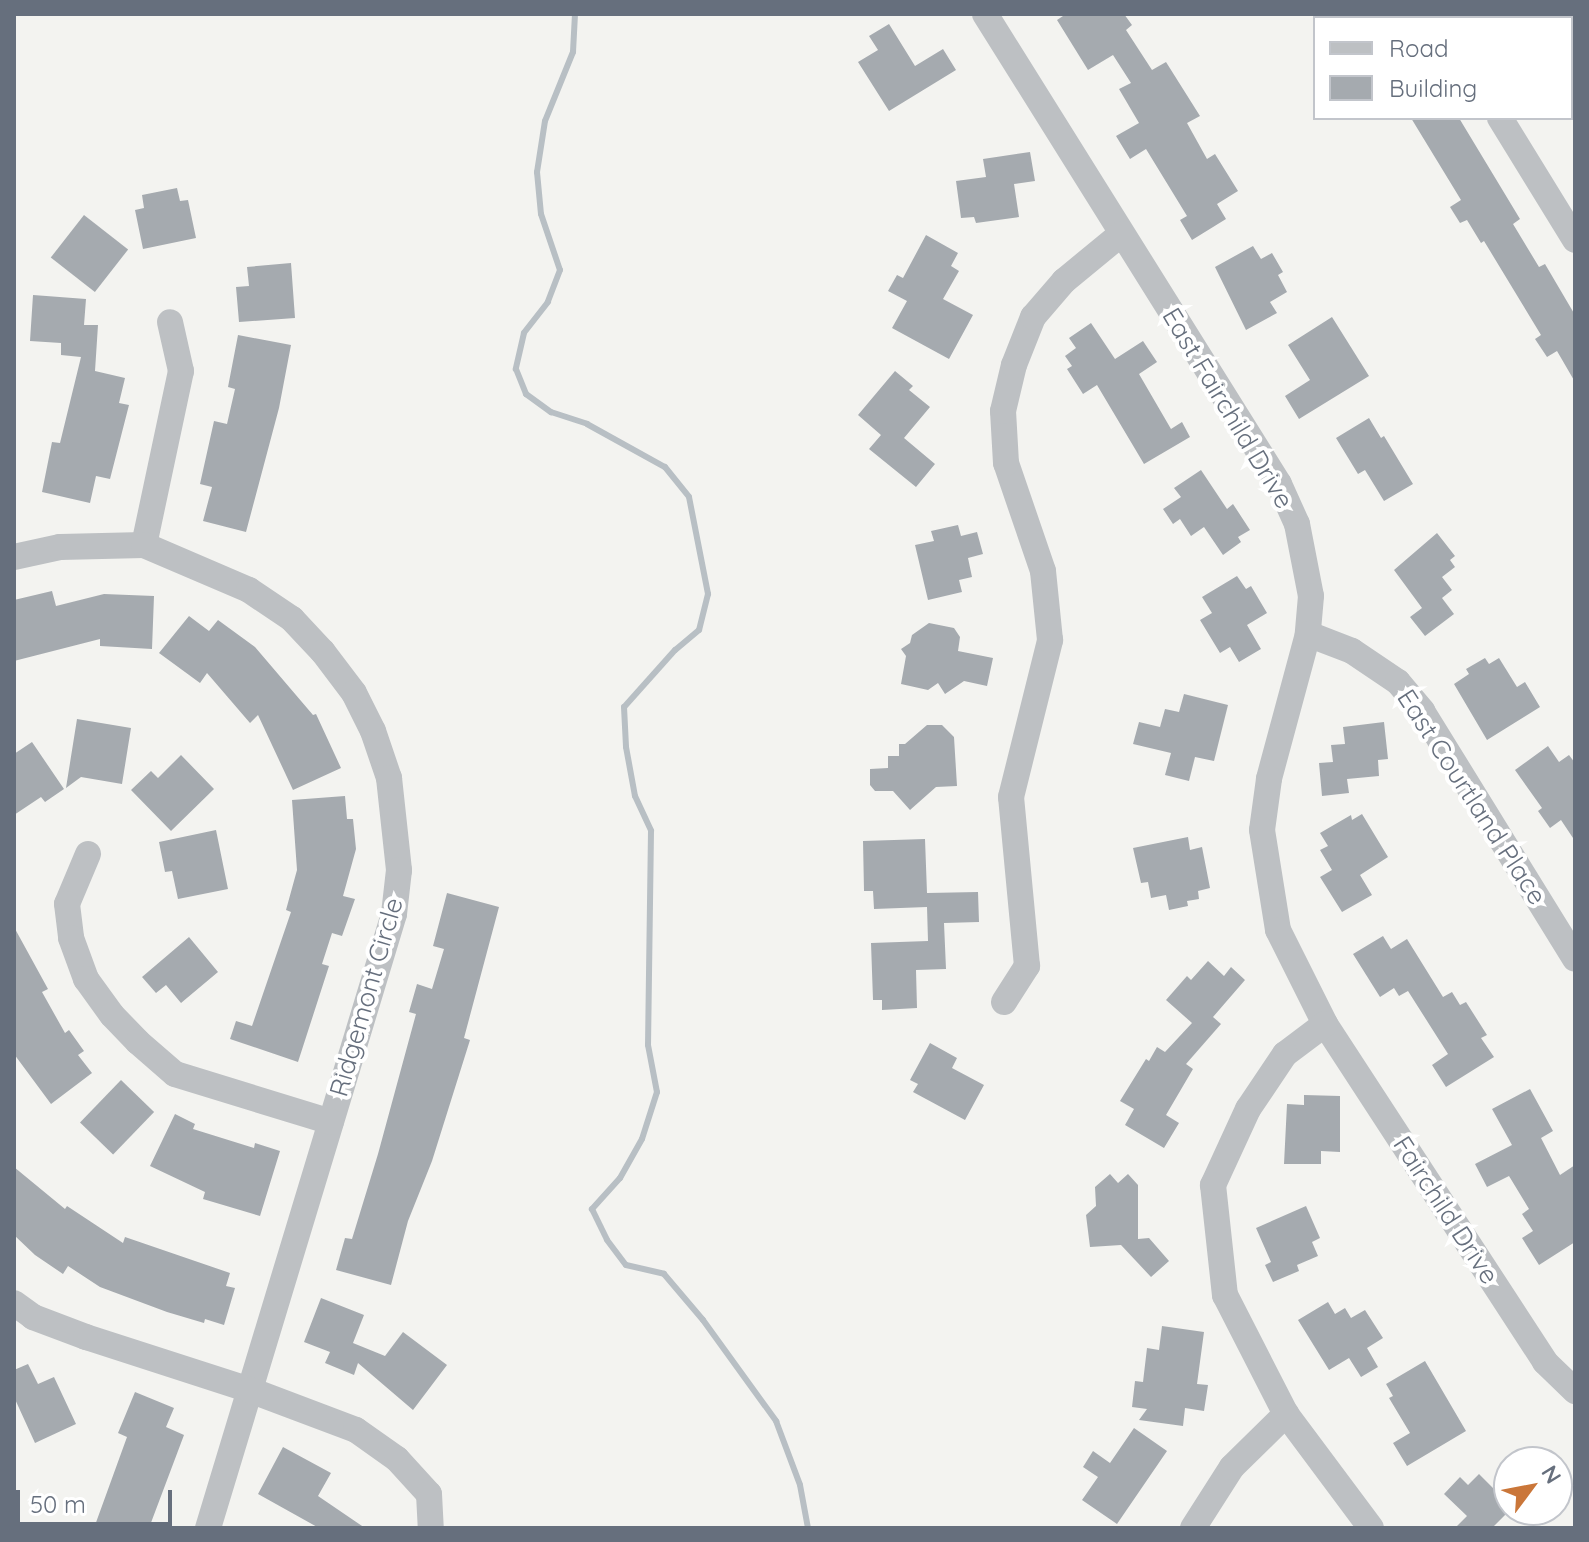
<!DOCTYPE html>
<html>
<head>
<meta charset="utf-8">
<style>
	body { margin:0 }
	#map { position:relative; width:1589px; height:1542px; overflow:hidden; background:#f3f3f0; font-family:Quicksand,sans-serif }
	div>[style] { position:absolute }
	[style*='--x'] { left:calc(var(--x)*1px); top:calc(var(--y)*1px); width:calc(var(--w)*1px); rotate:calc(var(--a)*1deg) }
	.stream>* { height:6px; margin:-3px; padding:0 3px; transform-origin:3px; border-radius:3px; background:#b8bfc4 }
	.building>* { inset:0; background:#a5aaaf; transform-origin:0 0 }
	.minor>* { height:26px; margin:-13px; padding:0 13px; transform-origin:13px; border-radius:13px; background:#bdc0c3 }
	span { translate:-50% -50%; white-space:nowrap; text-align:center; line-height:1.15; -webkit-text-stroke:8px #fff; paint-order:stroke }
	.street-label { font-size:26px; color:#666f7d }
	.frame { position:absolute; inset:0; border:16px solid #666f7d; pointer-events:none }
	.legend { position:absolute; left:1313px; top:16px; width:260px; height:104px; box-sizing:border-box; background:#fff; border:2px solid #c2c5cb; margin:0; padding:10px 14px; list-style:none; font-size:24px; color:#666f7d }
	.legend li { display:flex; align-items:center; gap:16px; height:40px }
	.legend b { width:40px; border:2px solid #c2c5cb }
	.north { position:absolute; left:1493px; top:1446px; width:80px; height:80px; box-sizing:border-box; background:#fff; border:2px solid #c2c5cb; border-radius:50%; rotate:58deg; font-size:22px; font-weight:700; line-height:32px; text-align:center; color:#666f7d }
	.north::after { content:''; display:block; margin:auto; width:28px; height:36px; background:#ca7639; clip-path:polygon(50% 0,100% 100%,50% 72%,0 100%) }
	.scale { position:absolute; left:16px; top:1490px; width:156px; height:36px; box-sizing:border-box; border:4px solid #666f7d; border-top:0; padding-left:10px; font-size:24px; line-height:28px; white-space:nowrap; color:#666f7d; -webkit-text-stroke:6px #fff; paint-order:stroke }
</style>
</head>
<body>
<div id="map">
	<div class="stream">
		<i style="--x:575;--y:14;--w:38;--a:93"></i>
		<i style="--x:573;--y:52;--w:74;--a:112.1"></i>
		<i style="--x:545;--y:121;--w:52;--a:98.9"></i>
		<i style="--x:537;--y:172;--w:42;--a:84.6"></i>
		<i style="--x:541;--y:214;--w:59;--a:71.3"></i>
		<i style="--x:560;--y:270;--w:34;--a:111"></i>
		<i style="--x:548;--y:302;--w:39;--a:128"></i>
		<i style="--x:524;--y:333;--w:37;--a:103"></i>
		<i style="--x:516;--y:369;--w:27;--a:68"></i>
		<i style="--x:526;--y:394;--w:31;--a:36"></i>
		<i style="--x:551;--y:412;--w:38;--a:18"></i>
		<i style="--x:587;--y:424;--w:89;--a:28.9"></i>
		<i style="--x:665;--y:467;--w:38;--a:51"></i>
		<i style="--x:689;--y:497;--w:99;--a:78.9"></i>
		<i style="--x:708;--y:594;--w:37;--a:104"></i>
		<i style="--x:699;--y:630;--w:31;--a:140"></i>
		<i style="--x:675;--y:650;--w:76;--a:131.8"></i>
		<i style="--x:624;--y:707;--w:40;--a:87.1"></i>
		<i style="--x:626;--y:747;--w:50;--a:79.6"></i>
		<i style="--x:635;--y:796;--w:38;--a:65"></i>
		<i style="--x:651;--y:831;--w:214;--a:90.8"></i>
		<i style="--x:648;--y:1045;--w:48;--a:79.2"></i>
		<i style="--x:657;--y:1092;--w:49;--a:107.7"></i>
		<i style="--x:642;--y:1139;--w:45;--a:119.4"></i>
		<i style="--x:620;--y:1178;--w:42;--a:132.1"></i>
		<i style="--x:592;--y:1209;--w:34;--a:64"></i>
		<i style="--x:607;--y:1240;--w:31;--a:53"></i>
		<i style="--x:626;--y:1265;--w:39;--a:13"></i>
		<i style="--x:664;--y:1274;--w:60;--a:49.7"></i>
		<i style="--x:703;--y:1320;--w:125;--a:54.1"></i>
		<i style="--x:776;--y:1421;--w:68;--a:69.4"></i>
		<i style="--x:800;--y:1485;--w:44;--a:79.5"></i>
	</div>
	<div class="building">
		<i style="clip-path:polygon(1066px 14px,1124px 14px,1132px 25px,1126px 30px,1152px 70px,1166px 62px,1200px 116px,1187px 123px,1207px 159px,1215px 154px,1238px 191px,1217px 204px,1226px 219px,1192px 240px,1180px 220px,1187px 216px,1146px 149px,1130px 159px,1116px 136px,1139px 123px,1119px 89px,1131px 83px,1113px 55px,1088px 70px,1057px 20px)"></i>
		<i style="clip-path:polygon(889px 24px,915px 66px,943px 49px,956px 70px,889px 111px,858px 62px,878px 50px,869px 36px)"></i>
		<i style="clip-path:polygon(1411px 118px,1459px 118px,1520px 219px,1513px 224px,1539px 267px,1545px 264px,1575px 315px,1575px 382px,1557px 351px,1547px 357px,1535px 339px,1541px 335px,1484px 241px,1481px 243px,1467px 220px,1460px 223px,1450px 207px,1461px 200px)"></i>
		<i style="clip-path:polygon(1030px 152px,1035px 181px,1014px 184px,1019px 217px,976px 223px,974px 217px,961px 218px,956px 181px,986px 177px,983px 159px)"></i>
		<i style="clip-path:polygon(177px 188px,180px 201px,188px 200px,196px 238px,143px 249px,135px 210px,144px 208px,142px 195px)"></i>
		<i style="left:84px;top:215px;width:56px;height:54px;rotate:38deg"></i>
		<i style="clip-path:polygon(926px 235px,958px 253px,951px 266px,959px 271px,943px 299px,973px 315px,949px 359px,892px 328px,907px 301px,888px 291px,897px 275px,903px 278px)"></i>
		<i style="clip-path:polygon(1253px 246px,1261px 259px,1272px 253px,1283px 272px,1278px 275px,1287px 292px,1270px 302px,1277px 313px,1246px 330px,1215px 267px)"></i>
		<i style="clip-path:polygon(291px 263px,295px 318px,239px 322px,236px 287px,249px 286px,247px 267px)"></i>
		<i style="clip-path:polygon(33px 295px,86px 299px,84px 325px,98px 325px,95px 371px,125px 378px,119px 403px,129px 405px,110px 479px,96px 476px,90px 503px,42px 492px,52px 442px,60px 443px,81px 357px,61px 355px,61px 343px,30px 341px)"></i>
		<i style="clip-path:polygon(1332px 317px,1369px 376px,1299px 419px,1285px 396px,1310px 380px,1288px 345px)"></i>
		<i style="clip-path:polygon(1091px 323px,1115px 359px,1143px 341px,1157px 362px,1139px 374px,1171px 429px,1182px 422px,1190px 437px,1144px 464px,1097px 385px,1083px 394px,1067px 369px,1072px 366px,1065px 356px,1076px 348px,1069px 338px)"></i>
		<i style="clip-path:polygon(238px 335px,291px 345px,279px 408px,246px 532px,203px 521px,212px 487px,200px 484px,214px 421px,227px 424px,235px 389px,228px 387px)"></i>
		<i style="clip-path:polygon(895px 371px,913px 386px,909px 390px,930px 407px,904px 438px,935px 464px,916px 487px,869px 449px,881px 435px,858px 415px)"></i>
		<i style="clip-path:polygon(1369px 418px,1381px 438px,1384px 436px,1413px 484px,1384px 501px,1365px 470px,1358px 474px,1336px 438px)"></i>
		<i style="clip-path:polygon(1201px 470px,1227px 509px,1233px 504px,1250px 530px,1238px 537px,1241px 542px,1223px 555px,1204px 527px,1191px 536px,1180px 519px,1173px 524px,1163px 509px,1181px 497px,1174px 488px)"></i>
		<i style="clip-path:polygon(958px 525px,961px 536px,977px 532px,983px 554px,968px 558px,972px 577px,959px 580px,962px 592px,928px 600px,915px 545px,934px 541px,931px 531px)"></i>
		<i style="clip-path:polygon(1437px 533px,1455px 556px,1450px 560px,1455px 567px,1442px 577px,1452px 590px,1442px 598px,1454px 614px,1425px 636px,1410px 617px,1422px 608px,1394px 570px)"></i>
		<i style="clip-path:polygon(1237px 576px,1246px 589px,1251px 586px,1267px 613px,1247px 625px,1261px 649px,1239px 662px,1230px 647px,1220px 653px,1200px 620px,1212px 613px,1202px 597px)"></i>
		<i style="clip-path:polygon(52px 591px,56px 606px,104px 594px,154px 596px,152px 649px,100px 646px,100px 639px,14px 661px,14px 600px)"></i>
		<i style="clip-path:polygon(189px 616px,209px 631px,218px 620px,255px 647px,313px 715px,316px 714px,341px 768px,293px 790px,258px 715px,250px 723px,207px 673px,200px 683px,159px 653px)"></i>
		<i style="clip-path:polygon(929px 623px,954px 628px,960px 637px,958px 651px,993px 658px,987px 686px,964px 681px,945px 694px,938px 683px,928px 690px,901px 684px,906px 656px,901px 649px,910px 643px,912px 635px)"></i>
		<i style="clip-path:polygon(1485px 658px,1489px 664px,1499px 658px,1517px 687px,1525px 682px,1540px 707px,1487px 740px,1454px 684px,1469px 674px,1466px 669px)"></i>
		<i style="clip-path:polygon(1184px 694px,1228px 705px,1214px 761px,1195px 757px,1189px 781px,1165px 775px,1171px 753px,1133px 744px,1139px 722px,1160px 727px,1165px 709px,1179px 712px)"></i>
		<i style="clip-path:polygon(77px 719px,131px 728px,122px 784px,81px 777px,66px 788px)"></i>
		<i style="clip-path:polygon(1384px 722px,1388px 759px,1378px 760px,1379px 776px,1347px 779px,1349px 793px,1322px 796px,1319px 763px,1333px 762px,1331px 745px,1345px 744px,1343px 727px)"></i>
		<i style="clip-path:polygon(927px 725px,942px 725px,954px 737px,957px 786px,936px 787px,910px 810px,893px 791px,875px 791px,870px 785px,870px 769px,888px 768px,888px 756px,899px 756px,899px 744px,905px 744px)"></i>
		<i style="clip-path:polygon(32px 742px,64px 789px,45px 802px,41px 797px,14px 815px,14px 754px)"></i>
		<i style="clip-path:polygon(1548px 746px,1559px 762px,1569px 755px,1575px 763px,1575px 841px,1561px 820px,1550px 828px,1538px 811px,1542px 808px,1515px 770px)"></i>
		<i style="clip-path:polygon(181px 755px,214px 789px,171px 831px,131px 790px,151px 771px,158px 778px)"></i>
		<i style="clip-path:polygon(345px 796px,347px 819px,353px 819px,356px 849px,343px 896px,355px 899px,342px 936px,332px 933px,322px 964px,329px 966px,298px 1062px,230px 1039px,236px 1021px,252px 1026px,291px 912px,286px 910px,297px 870px,292px 800px)"></i>
		<i style="clip-path:polygon(1362px 814px,1388px 857px,1360px 875px,1372px 895px,1342px 912px,1320px 877px,1332px 870px,1320px 850px,1328px 846px,1320px 833px,1351px 815px,1352px 820px)"></i>
		<i style="clip-path:polygon(216px 830px,228px 889px,178px 899px,172px 871px,165px 872px,159px 842px)"></i>
		<i style="clip-path:polygon(1188px 837px,1190px 850px,1202px 847px,1210px 888px,1198px 891px,1199px 899px,1187px 901px,1188px 906px,1169px 910px,1166px 895px,1151px 898px,1148px 882px,1141px 883px,1133px 848px)"></i>
		<i style="clip-path:polygon(925px 839px,927px 893px,978px 892px,979px 922px,944px 923px,946px 969px,916px 970px,917px 1008px,882px 1010px,882px 1000px,873px 1000px,871px 943px,928px 941px,927px 907px,874px 909px,873px 891px,864px 891px,863px 841px)"></i>
		<i style="clip-path:polygon(447px 893px,499px 907px,464px 1038px,470px 1040px,432px 1161px,408px 1221px,391px 1285px,336px 1270px,345px 1238px,352px 1239px,378px 1154px,416px 1014px,409px 1012px,417px 984px,432px 989px,444px 949px,433px 946px)"></i>
		<i style="clip-path:polygon(14px 927px,48px 989px,42px 992px,65px 1033px,69px 1030px,84px 1051px,78px 1055px,92px 1073px,51px 1104px,14px 1054px)"></i>
		<i style="clip-path:polygon(1383px 936px,1391px 949px,1407px 939px,1443px 997px,1452px 992px,1460px 1005px,1466px 1002px,1487px 1035px,1481px 1038px,1494px 1057px,1446px 1087px,1432px 1065px,1448px 1054px,1408px 991px,1399px 996px,1394px 988px,1380px 997px,1353px 954px)"></i>
		<i style="clip-path:polygon(189px 937px,218px 972px,181px 1003px,166px 985px,156px 993px,142px 977px)"></i>
		<i style="clip-path:polygon(1208px 961px,1224px 976px,1231px 967px,1245px 980px,1213px 1017px,1221px 1024px,1186px 1064px,1193px 1069px,1166px 1115px,1179px 1123px,1164px 1148px,1125px 1125px,1134px 1109px,1120px 1101px,1146px 1059px,1149px 1061px,1157px 1047px,1165px 1052px,1192px 1023px,1166px 1000px,1187px 976px,1191px 980px)"></i>
		<i style="clip-path:polygon(930px 1043px,957px 1058px,952px 1068px,984px 1085px,965px 1120px,913px 1092px,918px 1084px,910px 1080px)"></i>
		<i style="left:121px;top:1080px;width:46px;height:59px;rotate:44deg"></i>
		<i style="clip-path:polygon(1530px 1089px,1553px 1131px,1541px 1138px,1560px 1175px,1575px 1165px,1575px 1242px,1539px 1265px,1522px 1238px,1533px 1231px,1522px 1214px,1529px 1209px,1509px 1176px,1487px 1187px,1475px 1164px,1512px 1145px,1492px 1109px)"></i>
		<i style="clip-path:polygon(1304px 1095px,1340px 1096px,1340px 1152px,1321px 1151px,1321px 1164px,1284px 1164px,1287px 1104px,1304px 1105px)"></i>
		<i style="clip-path:polygon(175px 1114px,195px 1124px,193px 1129px,254px 1148px,255px 1143px,280px 1151px,260px 1216px,203px 1199px,205px 1192px,150px 1166px)"></i>
		<i style="clip-path:polygon(14px 1167px,65px 1209px,67px 1206px,123px 1243px,125px 1237px,230px 1273px,226px 1286px,235px 1288px,224px 1325px,205px 1319px,204px 1323px,167px 1312px,100px 1287px,68px 1266px,63px 1274px,35px 1255px,14px 1235px)"></i>
		<i style="clip-path:polygon(1110px 1174px,1118px 1183px,1128px 1174px,1138px 1185px,1138px 1239px,1149px 1238px,1169px 1261px,1151px 1277px,1121px 1245px,1090px 1247px,1086px 1215px,1096px 1206px,1095px 1187px)"></i>
		<i style="clip-path:polygon(1306px 1206px,1320px 1238px,1312px 1242px,1318px 1256px,1297px 1265px,1299px 1271px,1273px 1282px,1265px 1265px,1271px 1262px,1256px 1228px)"></i>
		<i style="clip-path:polygon(321px 1298px,364px 1315px,353px 1343px,385px 1356px,403px 1332px,447px 1365px,413px 1410px,358px 1363px,354px 1375px,325px 1363px,330px 1352px,304px 1342px)"></i>
		<i style="clip-path:polygon(1328px 1302px,1335px 1314px,1345px 1308px,1351px 1318px,1365px 1310px,1383px 1338px,1367px 1348px,1378px 1367px,1361px 1377px,1349px 1358px,1329px 1370px,1298px 1320px)"></i>
		<i style="clip-path:polygon(1162px 1326px,1204px 1332px,1197px 1384px,1208px 1385px,1204px 1411px,1185px 1408px,1183px 1426px,1139px 1420px,1147px 1409px,1132px 1407px,1135px 1381px,1143px 1382px,1147px 1348px,1159px 1350px)"></i>
		<i style="clip-path:polygon(1425px 1361px,1466px 1431px,1407px 1466px,1393px 1443px,1410px 1433px,1389px 1398px,1393px 1396px,1386px 1384px)"></i>
		<i style="clip-path:polygon(28px 1364px,38px 1384px,54px 1377px,76px 1424px,35px 1443px,14px 1397px,14px 1370px)"></i>
		<i style="clip-path:polygon(135px 1392px,174px 1408px,166px 1427px,184px 1435px,149px 1528px,94px 1528px,127px 1437px,118px 1433px)"></i>
		<i style="clip-path:polygon(1134px 1428px,1167px 1451px,1117px 1524px,1082px 1500px,1098px 1477px,1083px 1467px,1093px 1451px,1110px 1463px)"></i>
		<i style="clip-path:polygon(283px 1447px,331px 1473px,318px 1496px,365px 1528px,319px 1528px,258px 1494px)"></i>
		<i style="clip-path:polygon(1479px 1474px,1494px 1489px,1501px 1482px,1509px 1490px,1509px 1511px,1492px 1528px,1455px 1528px,1467px 1516px,1444px 1494px,1460px 1477px,1468px 1485px)"></i>
	</div>
	<div class="minor">
		<i style="--x:985;--y:14;--w:554;--a:57.97"></i>
		<i style="--x:1279;--y:484;--w:44;--a:65.8"></i>
		<i style="--x:1297;--y:524;--w:73;--a:79"></i>
		<i style="--x:1311;--y:596;--w:38;--a:95"></i>
		<i style="--x:1308;--y:634;--w:150;--a:105.1"></i>
		<i style="--x:1269;--y:779;--w:51;--a:97.8"></i>
		<i style="--x:1262;--y:830;--w:101;--a:80.9"></i>
		<i style="--x:1278;--y:930;--w:105;--a:63.4"></i>
		<i style="--x:1325;--y:1024;--w:403;--a:56.9"></i>
		<i style="--x:1545;--y:1362;--w:42;--a:44"></i>
		<i style="--x:1465;--y:14;--w:4;--a:76"></i>
		<i style="--x:1500;--y:118;--w:143;--a:58.4"></i>
		<i style="--x:144;--y:545;--w:178;--a:-78"></i>
		<i style="--x:181;--y:371;--w:50;--a:-102.7"></i>
		<i style="--x:14;--y:557;--w:47;--a:-12.3"></i>
		<i style="--x:60;--y:547;--w:84;--a:-1.4"></i>
		<i style="--x:144;--y:545;--w:114;--a:23.2"></i>
		<i style="--x:249;--y:590;--w:52;--a:34"></i>
		<i style="--x:292;--y:619;--w:45;--a:46.8"></i>
		<i style="--x:323;--y:652;--w:51;--a:52.9"></i>
		<i style="--x:354;--y:693;--w:42;--a:63.4"></i>
		<i style="--x:373;--y:731;--w:50;--a:71.2"></i>
		<i style="--x:389;--y:778;--w:93;--a:83.8"></i>
		<i style="--x:399;--y:870;--w:44;--a:96.5"></i>
		<i style="--x:394;--y:914;--w:642;--a:106.85"></i>
		<i style="--x:1308;--y:634;--w:47;--a:21.1"></i>
		<i style="--x:1352;--y:651;--w:55;--a:34"></i>
		<i style="--x:1398;--y:682;--w:38;--a:50"></i>
		<i style="--x:1422;--y:711;--w:291;--a:58.3"></i>
		<i style="--x:88;--y:854;--w:54;--a:112.8"></i>
		<i style="--x:67;--y:904;--w:34;--a:83"></i>
		<i style="--x:71;--y:938;--w:44;--a:69.9"></i>
		<i style="--x:86;--y:979;--w:44;--a:54.2"></i>
		<i style="--x:112;--y:1015;--w:37;--a:46"></i>
		<i style="--x:138;--y:1042;--w:49;--a:40.9"></i>
		<i style="--x:175;--y:1074;--w:163;--a:17.1"></i>
		<i style="--x:1004;--y:1002;--w:43;--a:-57.4"></i>
		<i style="--x:1027;--y:966;--w:170;--a:-95.4"></i>
		<i style="--x:1011;--y:797;--w:162;--a:-76"></i>
		<i style="--x:1050;--y:640;--w:69;--a:-95.8"></i>
		<i style="--x:1043;--y:571;--w:114;--a:-108.9"></i>
		<i style="--x:1006;--y:463;--w:52;--a:-93.3"></i>
		<i style="--x:1003;--y:411;--w:47;--a:-76.6"></i>
		<i style="--x:1014;--y:365;--w:52;--a:-68.4"></i>
		<i style="--x:1033;--y:317;--w:48;--a:-49.3"></i>
		<i style="--x:1064;--y:281;--w:74;--a:-39.5"></i>
		<i style="--x:1325;--y:1024;--w:50;--a:143.1"></i>
		<i style="--x:1285;--y:1054;--w:66;--a:123.9"></i>
		<i style="--x:1248;--y:1109;--w:84;--a:114.7"></i>
		<i style="--x:1213;--y:1185;--w:111;--a:83.8"></i>
		<i style="--x:1225;--y:1295;--w:134;--a:62.9"></i>
		<i style="--x:1286;--y:1414;--w:142;--a:53.3"></i>
		<i style="--x:14;--y:1303;--w:24;--a:36"></i>
		<i style="--x:33;--y:1317;--w:57;--a:20.7"></i>
		<i style="--x:86;--y:1337;--w:172;--a:17.9"></i>
		<i style="--x:250;--y:1390;--w:113;--a:20.7"></i>
		<i style="--x:356;--y:1430;--w:50;--a:35.3"></i>
		<i style="--x:397;--y:1459;--w:47;--a:47.6"></i>
		<i style="--x:429;--y:1494;--w:34;--a:87"></i>
		<i style="--x:1193;--y:1528;--w:72;--a:-57.4"></i>
		<i style="--x:1232;--y:1467;--w:76;--a:-44.5"></i>
	</div>
	<div class="street-label">
		<span style="left:1228px;top:408px;rotate:59deg">East Fairchild Drive</span>
		<span style="left:1472px;top:797px;rotate:57deg">East Courtland Place</span>
		<span style="left:366px;top:997px;rotate:-74deg">Ridgemont Circle</span>
		<span style="left:1446px;top:1210px;rotate:57deg">Fairchild Drive</span>
	</div>
	<div class="frame"></div>
	<ul class="legend">
	<li><b style="height:10px;background:#bdc0c3"></b>Road</li>
	<li><b style="height:22px;background:#a5aaaf"></b>Building</li>
	</ul>
	<div class="north">N</div>
	<div class="scale">50 m</div>
</div>
</body>
</html>
